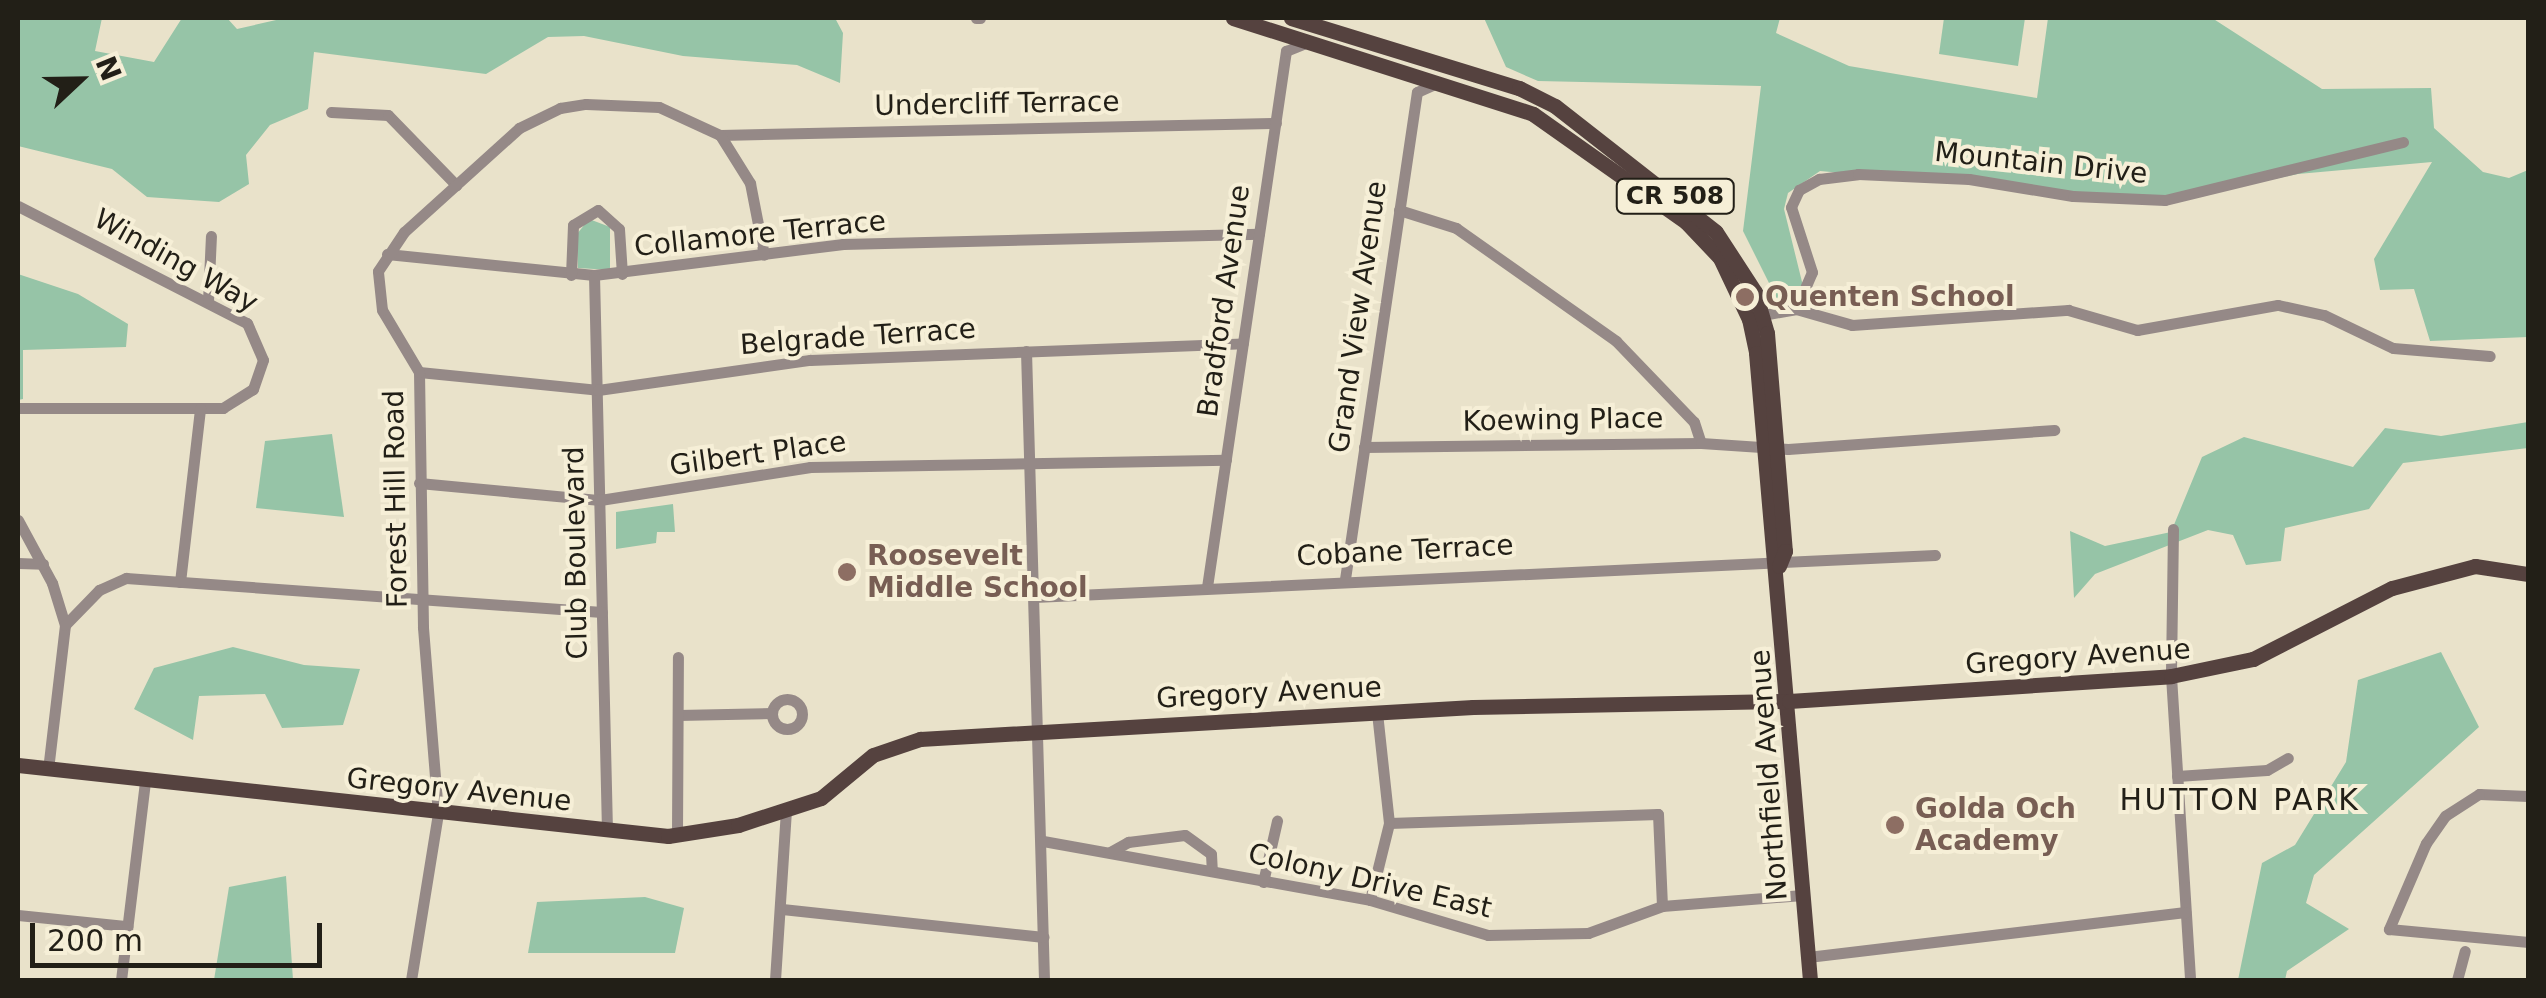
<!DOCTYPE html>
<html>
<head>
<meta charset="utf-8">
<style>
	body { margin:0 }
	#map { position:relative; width:2546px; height:998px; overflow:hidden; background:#e9e2ca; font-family:"DejaVu Sans",sans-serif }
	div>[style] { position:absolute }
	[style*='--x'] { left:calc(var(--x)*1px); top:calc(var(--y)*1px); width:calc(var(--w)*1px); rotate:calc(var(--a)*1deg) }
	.green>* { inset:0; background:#96c4a7 }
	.minor>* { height:11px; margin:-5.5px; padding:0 5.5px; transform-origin:5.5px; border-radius:5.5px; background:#958987 }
	.minor>.ring { margin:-5.5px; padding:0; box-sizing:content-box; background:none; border:11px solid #958987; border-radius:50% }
	.major>* { height:15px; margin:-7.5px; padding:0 7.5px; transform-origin:7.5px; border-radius:7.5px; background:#55423f }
	.dots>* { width:28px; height:28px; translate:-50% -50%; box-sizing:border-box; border:5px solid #f6efd7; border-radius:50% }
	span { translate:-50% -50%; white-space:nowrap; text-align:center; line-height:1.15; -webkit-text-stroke:8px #f6efd7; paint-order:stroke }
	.shield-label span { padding:2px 8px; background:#f6efd7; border:2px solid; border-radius:8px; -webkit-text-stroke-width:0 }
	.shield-label { font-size:25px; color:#221f17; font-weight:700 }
	.street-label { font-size:28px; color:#221f17 }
	.education-label { font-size:28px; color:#785e54; font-weight:700 }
	.left { translate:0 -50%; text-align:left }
	.neighbourhood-label { font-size:30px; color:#221f17; letter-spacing:2.5px }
	.frame { position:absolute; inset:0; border:20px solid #221f17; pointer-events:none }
	.north { position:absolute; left:30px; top:30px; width:100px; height:100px; -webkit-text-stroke:8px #f6efd7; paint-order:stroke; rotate:68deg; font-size:28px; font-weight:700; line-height:40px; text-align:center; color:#221f17 }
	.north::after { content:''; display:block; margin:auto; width:35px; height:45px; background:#221f17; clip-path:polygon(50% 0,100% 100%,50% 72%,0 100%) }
	.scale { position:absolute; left:30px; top:923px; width:292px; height:45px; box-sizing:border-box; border:5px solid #221f17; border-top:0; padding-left:12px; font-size:30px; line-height:35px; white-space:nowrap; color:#221f17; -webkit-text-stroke:8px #f6efd7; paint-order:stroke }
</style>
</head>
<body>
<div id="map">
	<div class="green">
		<i style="clip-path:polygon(18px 18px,102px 18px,95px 51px,154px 62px,182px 18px,227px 18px,237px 29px,285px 18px,835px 18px,843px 33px,840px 83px,797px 65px,683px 56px,584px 36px,548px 37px,486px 74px,314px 52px,308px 109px,270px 125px,246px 155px,249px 184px,219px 202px,147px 197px,112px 169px,18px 146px)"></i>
		<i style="clip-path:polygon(1484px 18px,1780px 18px,1776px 33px,1849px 66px,2037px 98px,2048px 18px,2212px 18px,2322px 89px,2431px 88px,2434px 128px,2483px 172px,2509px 178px,2528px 170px,2528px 337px,2430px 341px,2414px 289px,2380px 290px,2374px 259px,2432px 162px,2298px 174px,2165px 202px,1820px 171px,1788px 193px,1784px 209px,1805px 294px,1781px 307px,1743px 231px,1761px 86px,1538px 81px,1506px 67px)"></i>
		<i style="clip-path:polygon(1944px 18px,2025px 18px,2018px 66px,1939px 54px)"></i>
		<i style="clip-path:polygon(589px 219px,610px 227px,610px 270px,578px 268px,577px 234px)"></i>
		<i style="clip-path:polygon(18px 274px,78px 294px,128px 324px,126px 347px,23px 350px,23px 399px,18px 400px)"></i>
		<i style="clip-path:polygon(2528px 422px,2528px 448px,2403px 463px,2369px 509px,2285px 528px,2281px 561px,2246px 565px,2233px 535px,2208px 530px,2095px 574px,2074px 598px,2070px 531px,2105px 546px,2171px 532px,2202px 457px,2244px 437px,2353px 467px,2385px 428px,2441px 436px)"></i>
		<i style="clip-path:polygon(332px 434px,344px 517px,256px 508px,265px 441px)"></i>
		<i style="clip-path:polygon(673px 504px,675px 532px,657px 532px,656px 543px,616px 549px,616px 512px)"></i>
		<i style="clip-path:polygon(233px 647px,304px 665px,360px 669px,343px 725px,282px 728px,265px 694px,199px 696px,193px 740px,134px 709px,154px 668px)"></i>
		<i style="clip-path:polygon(2441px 652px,2479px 727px,2314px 875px,2306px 903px,2349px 929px,2287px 971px,2285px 980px,2238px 980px,2262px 863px,2295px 845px,2346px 762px,2358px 680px)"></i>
		<i style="clip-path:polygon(286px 876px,293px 980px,214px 980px,229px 887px)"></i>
		<i style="clip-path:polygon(645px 897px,684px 908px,675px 953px,528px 953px,537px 902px)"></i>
	</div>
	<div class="minor">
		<i style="--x:976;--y:18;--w:4;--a:0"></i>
		<i style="--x:331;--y:112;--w:57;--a:3"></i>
		<i style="--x:388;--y:115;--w:98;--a:45.8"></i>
		<i style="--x:720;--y:135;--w:556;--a:-1.24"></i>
		<i style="--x:18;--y:206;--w:257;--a:27.1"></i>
		<i style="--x:247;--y:323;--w:40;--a:66.6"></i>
		<i style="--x:263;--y:360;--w:31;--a:109"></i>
		<i style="--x:253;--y:389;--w:36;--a:148"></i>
		<i style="--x:223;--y:408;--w:205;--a:180"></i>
		<i style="--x:1399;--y:210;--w:60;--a:17.5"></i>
		<i style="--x:1456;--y:228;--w:196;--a:35.2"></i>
		<i style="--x:1616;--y:341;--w:112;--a:46.1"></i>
		<i style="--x:1694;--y:422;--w:22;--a:72"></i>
		<i style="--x:387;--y:254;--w:208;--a:5.8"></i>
		<i style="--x:594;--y:275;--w:251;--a:-7.1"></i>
		<i style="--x:843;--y:244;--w:416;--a:-1.4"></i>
		<i style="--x:571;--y:275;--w:50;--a:-87.7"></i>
		<i style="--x:573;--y:225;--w:29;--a:-31"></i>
		<i style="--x:598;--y:210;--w:28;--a:42"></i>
		<i style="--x:619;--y:229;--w:45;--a:86.2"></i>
		<i style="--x:594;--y:275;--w:555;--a:88.66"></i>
		<i style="--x:208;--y:301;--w:65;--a:-87.4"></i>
		<i style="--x:1796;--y:309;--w:40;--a:-66.6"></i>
		<i style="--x:1812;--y:272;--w:68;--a:-107.9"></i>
		<i style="--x:1791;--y:207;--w:19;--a:-65"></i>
		<i style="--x:1799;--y:190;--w:23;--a:-29"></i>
		<i style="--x:1819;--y:179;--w:39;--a:-7"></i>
		<i style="--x:1858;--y:174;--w:111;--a:2.6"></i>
		<i style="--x:1969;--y:179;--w:105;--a:9.3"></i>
		<i style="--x:2073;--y:196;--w:92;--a:2.5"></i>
		<i style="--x:2165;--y:200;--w:245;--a:-13.7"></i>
		<i style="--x:1757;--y:316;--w:40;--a:-10"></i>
		<i style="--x:1796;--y:309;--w:58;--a:15.9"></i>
		<i style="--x:1852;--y:325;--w:217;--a:-4"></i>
		<i style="--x:2068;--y:310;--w:72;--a:16.2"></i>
		<i style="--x:2137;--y:330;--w:143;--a:-10.1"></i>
		<i style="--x:2278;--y:305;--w:47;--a:12.3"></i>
		<i style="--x:2324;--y:315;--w:76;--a:25.6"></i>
		<i style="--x:2393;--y:348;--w:97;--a:4.7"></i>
		<i style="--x:1026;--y:351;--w:629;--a:88.36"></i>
		<i style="--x:419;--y:372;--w:180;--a:5.7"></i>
		<i style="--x:598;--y:390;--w:214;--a:-8.1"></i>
		<i style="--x:810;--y:360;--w:433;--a:-2.2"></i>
		<i style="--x:1364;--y:447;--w:337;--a:-0.7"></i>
		<i style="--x:1701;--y:443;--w:87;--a:3.9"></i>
		<i style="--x:1788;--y:449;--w:267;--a:-4.1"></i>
		<i style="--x:419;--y:483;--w:182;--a:5.4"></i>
		<i style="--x:600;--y:500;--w:213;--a:-8.9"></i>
		<i style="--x:810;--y:467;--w:416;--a:-1"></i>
		<i style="--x:18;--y:520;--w:72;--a:61.6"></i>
		<i style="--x:52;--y:583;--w:44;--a:72.8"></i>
		<i style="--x:65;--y:625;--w:145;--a:96.7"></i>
		<i style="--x:2173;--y:529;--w:147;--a:90.8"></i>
		<i style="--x:2171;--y:676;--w:305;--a:86.4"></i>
		<i style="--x:18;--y:563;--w:25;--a:2"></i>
		<i style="--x:1345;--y:579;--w:492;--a:-81.6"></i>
		<i style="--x:1417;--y:92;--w:22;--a:-24"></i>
		<i style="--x:180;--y:582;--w:175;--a:-83.4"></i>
		<i style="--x:1207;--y:587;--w:542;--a:-81.62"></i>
		<i style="--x:1286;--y:51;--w:24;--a:-22"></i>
		<i style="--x:1034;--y:597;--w:902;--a:-2.67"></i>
		<i style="--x:65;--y:625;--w:49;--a:-45.8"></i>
		<i style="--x:99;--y:590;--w:30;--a:-24"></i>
		<i style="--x:126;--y:578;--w:477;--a:4.1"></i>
		<i class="ring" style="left:772px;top:699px;width:19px;height:19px"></i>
		<i style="--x:678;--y:715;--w:94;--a:-1.2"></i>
		<i style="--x:2177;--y:776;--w:90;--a:-3.8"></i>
		<i style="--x:2267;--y:770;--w:24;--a:-30"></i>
		<i style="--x:2528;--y:796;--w:49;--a:-177.7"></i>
		<i style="--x:2479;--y:794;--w:40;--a:147.1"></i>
		<i style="--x:2445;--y:816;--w:33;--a:125"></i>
		<i style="--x:2426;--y:843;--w:94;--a:113.3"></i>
		<i style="--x:2389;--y:929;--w:140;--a:5.3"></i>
		<i style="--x:1389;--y:823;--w:269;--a:-1.9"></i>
		<i style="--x:1658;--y:814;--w:92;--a:87.5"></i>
		<i style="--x:677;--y:834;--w:177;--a:-89.7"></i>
		<i style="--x:1043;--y:841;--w:332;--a:10.2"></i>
		<i style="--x:1370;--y:900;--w:123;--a:16.5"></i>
		<i style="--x:1488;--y:935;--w:100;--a:-1.1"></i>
		<i style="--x:1588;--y:933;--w:79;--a:-20"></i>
		<i style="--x:1662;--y:906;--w:141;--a:-4.5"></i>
		<i style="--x:1110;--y:852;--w:21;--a:-29"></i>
		<i style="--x:1128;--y:842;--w:57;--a:-7"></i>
		<i style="--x:1185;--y:835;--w:32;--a:36"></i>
		<i style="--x:1211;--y:854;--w:17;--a:87"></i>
		<i style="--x:1263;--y:882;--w:63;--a:-77.1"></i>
		<i style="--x:1370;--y:900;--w:79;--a:-76.1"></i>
		<i style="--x:1389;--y:823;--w:111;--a:-96.2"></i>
		<i style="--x:782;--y:909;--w:263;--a:6.1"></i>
		<i style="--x:18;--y:915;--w:110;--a:5.8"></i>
		<i style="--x:1808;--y:957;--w:380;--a:-6.8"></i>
		<i style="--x:121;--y:980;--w:200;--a:-83.1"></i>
		<i style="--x:411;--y:980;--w:168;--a:-80.8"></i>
		<i style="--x:438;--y:814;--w:188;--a:-94.6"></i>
		<i style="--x:423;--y:627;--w:255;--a:-90.9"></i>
		<i style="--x:419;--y:372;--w:72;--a:-120.8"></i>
		<i style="--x:382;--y:310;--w:39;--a:-96"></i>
		<i style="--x:378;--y:271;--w:47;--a:-56.3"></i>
		<i style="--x:404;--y:232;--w:155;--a:-42.1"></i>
		<i style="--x:519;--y:128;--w:46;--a:-26"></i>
		<i style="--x:560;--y:108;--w:26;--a:-9"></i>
		<i style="--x:586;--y:104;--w:73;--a:2.4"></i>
		<i style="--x:659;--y:107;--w:67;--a:24.7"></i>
		<i style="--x:720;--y:135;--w:57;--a:58"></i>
		<i style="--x:750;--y:183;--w:73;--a:79"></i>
		<i style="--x:775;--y:980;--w:170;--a:-86.3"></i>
		<i style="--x:2457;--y:980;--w:30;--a:-75"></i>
	</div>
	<div class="major">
		<i style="--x:1233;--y:18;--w:315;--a:17.7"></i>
		<i style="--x:1533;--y:114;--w:187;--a:35.2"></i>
		<i style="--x:1686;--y:222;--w:50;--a:46.6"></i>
		<i style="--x:1720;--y:258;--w:68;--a:64.6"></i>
		<i style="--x:1749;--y:319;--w:35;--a:78"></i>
		<i style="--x:1756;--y:353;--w:629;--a:85.08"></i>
		<i style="--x:1291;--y:18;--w:239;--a:17.1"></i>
		<i style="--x:1519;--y:88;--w:40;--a:26.6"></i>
		<i style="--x:1555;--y:106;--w:204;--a:38"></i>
		<i style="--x:1716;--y:232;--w:72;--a:57"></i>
		<i style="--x:1755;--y:292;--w:43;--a:73.7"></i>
		<i style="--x:1767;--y:333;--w:219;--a:85.3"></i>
		<i style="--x:1785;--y:551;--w:16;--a:112"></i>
		<i style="--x:18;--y:765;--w:654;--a:6.23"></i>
		<i style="--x:668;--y:836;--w:71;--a:-8.9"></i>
		<i style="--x:738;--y:825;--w:87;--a:-18"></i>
		<i style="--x:821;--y:798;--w:67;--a:-39.6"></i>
		<i style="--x:873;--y:755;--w:50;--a:-18.8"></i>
		<i style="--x:920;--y:739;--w:554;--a:-3.31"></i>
		<i style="--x:1473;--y:707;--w:316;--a:-1.1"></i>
		<i style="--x:1789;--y:701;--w:383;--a:-3.7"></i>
		<i style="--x:2171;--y:676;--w:84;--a:-11.7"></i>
		<i style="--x:2253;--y:659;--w:156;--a:-27.1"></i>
		<i style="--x:2392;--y:588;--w:86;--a:-14.8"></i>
		<i style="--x:2475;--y:566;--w:54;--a:8.6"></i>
	</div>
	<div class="dots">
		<i style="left:1745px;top:297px;background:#8d6e63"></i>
		<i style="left:847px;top:572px;background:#8d6e63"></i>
		<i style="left:1895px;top:825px;background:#8d6e63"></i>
	</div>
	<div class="shield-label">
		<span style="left:1675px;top:196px">CR 508</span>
	</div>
	<div class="street-label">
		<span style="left:997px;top:104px;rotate:-1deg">Undercliff Terrace</span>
		<span style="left:2041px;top:163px;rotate:6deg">Mountain Drive</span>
		<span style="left:760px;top:234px;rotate:-6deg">Collamore Terrace</span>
		<span style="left:176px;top:261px;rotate:29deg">Winding Way</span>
		<span style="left:1224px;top:301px;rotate:-82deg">Bradford Avenue</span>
		<span style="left:1358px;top:317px;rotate:-82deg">Grand View Avenue</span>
		<span style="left:858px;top:337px;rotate:-4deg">Belgrade Terrace</span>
		<span style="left:1563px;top:420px;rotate:-1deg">Koewing Place</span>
		<span style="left:758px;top:454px;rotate:-8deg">Gilbert Place</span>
		<span style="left:396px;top:499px;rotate:-91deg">Forest Hill Road</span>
		<span style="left:1405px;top:551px;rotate:-3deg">Cobane Terrace</span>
		<span style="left:576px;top:553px;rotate:-91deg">Club Boulevard</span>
		<span style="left:2078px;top:657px;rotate:-4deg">Gregory Avenue</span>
		<span style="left:1269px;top:693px;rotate:-3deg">Gregory Avenue</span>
		<span style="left:1769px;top:775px;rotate:-94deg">Northfield Avenue</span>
		<span style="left:459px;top:790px;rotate:6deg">Gregory Avenue</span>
		<span style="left:1370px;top:881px;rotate:13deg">Colony Drive East</span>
	</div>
	<div class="education-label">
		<span class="left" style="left:1765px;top:297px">Quenten School</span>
		<span class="left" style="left:867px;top:572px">Roosevelt<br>Middle School</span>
		<span class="left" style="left:1915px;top:825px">Golda Och<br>Academy</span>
	</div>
	<div class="neighbourhood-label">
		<span style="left:2240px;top:800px">HUTTON PARK</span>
	</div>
	<div class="frame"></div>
	<div class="north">N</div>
	<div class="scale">200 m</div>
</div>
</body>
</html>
